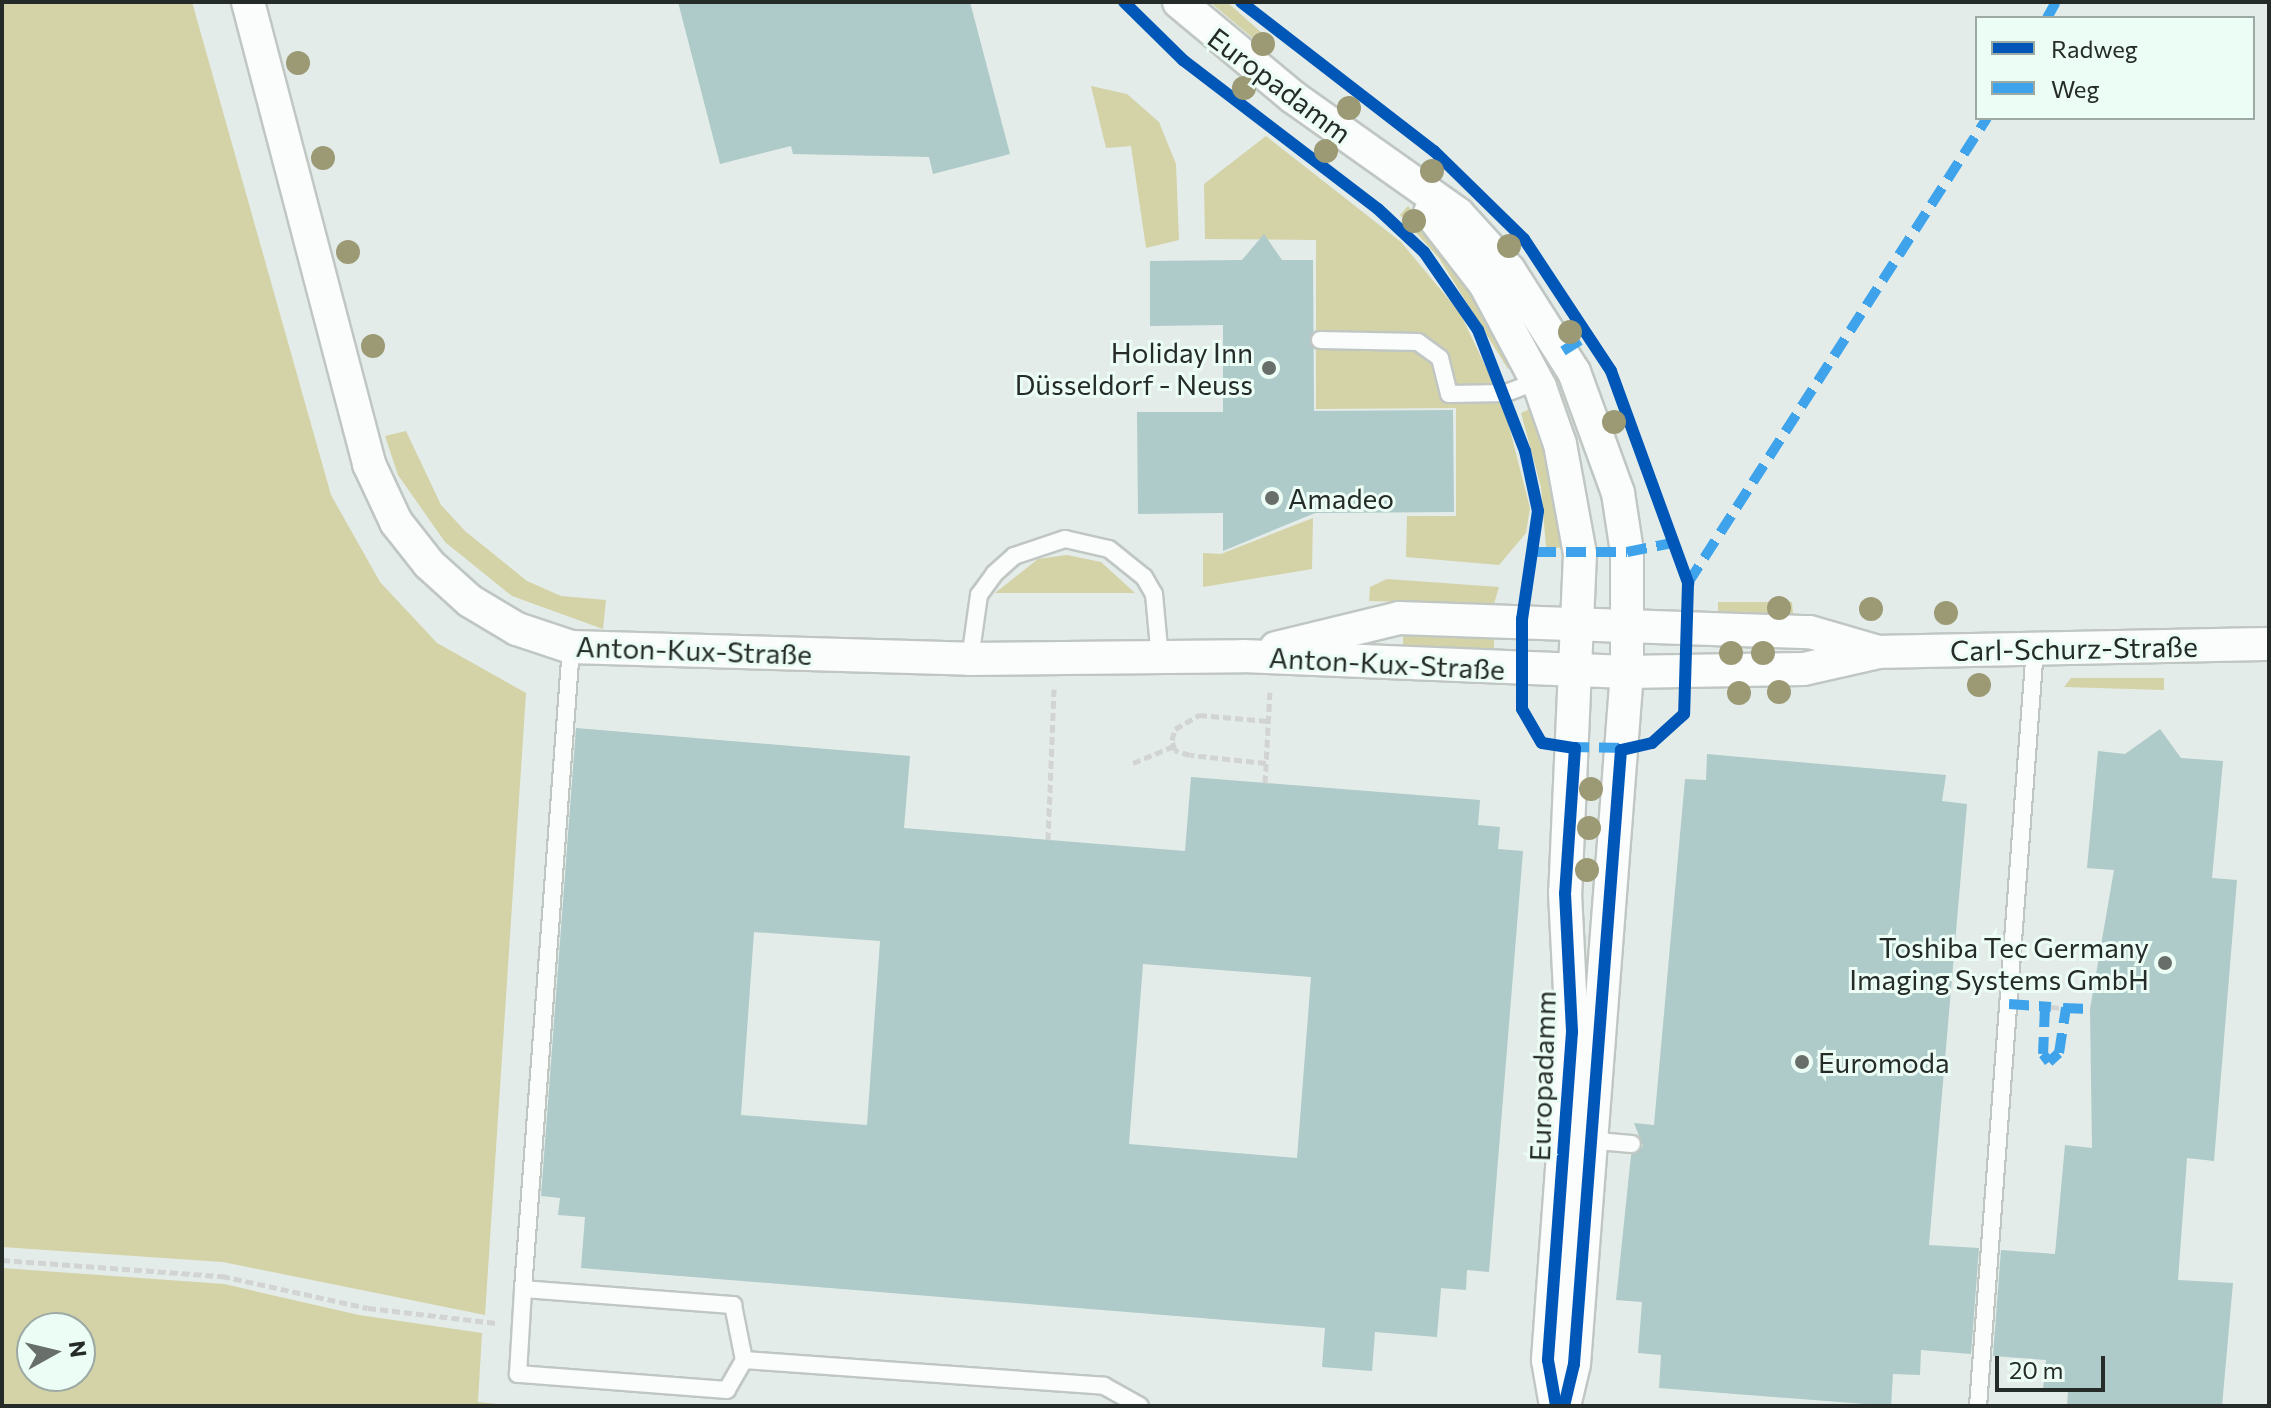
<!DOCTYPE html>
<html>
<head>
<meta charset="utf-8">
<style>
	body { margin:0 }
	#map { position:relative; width:2271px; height:1408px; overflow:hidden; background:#e3ece8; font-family:Commissioner,sans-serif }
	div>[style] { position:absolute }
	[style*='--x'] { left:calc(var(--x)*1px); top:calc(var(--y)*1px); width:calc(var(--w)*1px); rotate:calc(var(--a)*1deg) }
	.green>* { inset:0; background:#d4d2a7 }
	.building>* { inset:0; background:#aecac9 }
	.path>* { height:5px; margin-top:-2.5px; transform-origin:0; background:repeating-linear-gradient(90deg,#d2d4d4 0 8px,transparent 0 12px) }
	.roads { filter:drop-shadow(2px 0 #c0c7c3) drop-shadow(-2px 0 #c0c7c3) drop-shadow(0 2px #c0c7c3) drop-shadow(0 -2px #c0c7c3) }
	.lane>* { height:16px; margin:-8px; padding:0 8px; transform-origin:8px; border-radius:8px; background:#fbfcfc }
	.street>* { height:32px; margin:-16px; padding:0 16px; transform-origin:16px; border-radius:16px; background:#fbfcfc }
	.quiet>* { height:10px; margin-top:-5px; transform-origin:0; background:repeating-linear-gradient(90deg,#3ea3eb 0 20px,transparent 0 30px) }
	.cycleway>* { height:12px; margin:-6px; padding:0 6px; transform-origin:6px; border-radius:6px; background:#0057b8 }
	.trees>* { width:24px; height:24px; margin:-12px; border-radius:50%; background:#9b9a74 }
	.dots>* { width:22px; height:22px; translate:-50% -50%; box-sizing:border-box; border:4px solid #ecfdf6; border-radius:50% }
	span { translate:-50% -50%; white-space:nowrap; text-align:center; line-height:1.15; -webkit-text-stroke:6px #ecfdf6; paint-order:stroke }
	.street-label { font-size:28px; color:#252b28 }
	.poi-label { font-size:28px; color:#252b28 }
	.right { translate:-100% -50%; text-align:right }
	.left { translate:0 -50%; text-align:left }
	.frame { position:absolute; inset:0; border:4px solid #252b28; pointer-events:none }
	.legend { position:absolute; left:1975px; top:16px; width:280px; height:104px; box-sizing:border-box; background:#ecfdf6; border:2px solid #9ca9a4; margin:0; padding:10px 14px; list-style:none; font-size:24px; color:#252b28 }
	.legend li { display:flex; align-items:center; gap:16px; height:40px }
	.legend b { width:40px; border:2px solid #9ca9a4 }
	.north { position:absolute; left:16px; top:1312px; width:80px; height:80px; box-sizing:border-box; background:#ecfdf6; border:2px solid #9ca9a4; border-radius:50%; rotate:82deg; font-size:22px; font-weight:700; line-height:32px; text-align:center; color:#252b28 }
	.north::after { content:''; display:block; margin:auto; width:28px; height:36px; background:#686f6b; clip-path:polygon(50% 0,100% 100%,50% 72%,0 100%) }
	.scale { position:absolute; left:1995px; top:1356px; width:110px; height:36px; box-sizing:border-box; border:4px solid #252b28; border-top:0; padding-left:10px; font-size:24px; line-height:28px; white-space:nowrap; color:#252b28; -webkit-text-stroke:6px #ecfdf6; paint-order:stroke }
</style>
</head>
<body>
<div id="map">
	<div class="green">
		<i style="clip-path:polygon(2px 2px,192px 2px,331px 495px,380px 582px,437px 643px,526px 693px,485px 1315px,223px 1262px,2px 1247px)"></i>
		<i style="clip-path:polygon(1210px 2px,1227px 2px,1273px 43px,1267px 50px)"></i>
		<i style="clip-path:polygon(1091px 86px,1127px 94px,1159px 122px,1176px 164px,1179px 240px,1146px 248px,1131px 146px,1106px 148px)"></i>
		<i style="clip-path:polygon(1266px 136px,1401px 242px,1460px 313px,1503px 403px,1530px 508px,1526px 533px,1499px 565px,1406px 557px,1407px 516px,1456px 516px,1456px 408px,1316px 409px,1316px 240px,1205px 239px,1204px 184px)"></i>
		<i style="clip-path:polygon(1408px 206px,1446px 248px,1519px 362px,1508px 369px,1439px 258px,1400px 215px)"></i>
		<i style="clip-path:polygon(1534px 407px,1547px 446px,1563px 548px,1546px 547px,1541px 487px,1521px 413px)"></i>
		<i style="clip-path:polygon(406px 431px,441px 505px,465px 531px,527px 581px,561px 596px,606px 600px,603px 629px,512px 596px,445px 542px,398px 475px,385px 436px)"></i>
		<i style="clip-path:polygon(1313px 518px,1312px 569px,1203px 587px,1203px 553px,1221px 554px)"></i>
		<i style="clip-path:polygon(1067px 555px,1101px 562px,1135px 593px,995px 593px,1038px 559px)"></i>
		<i style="clip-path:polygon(1387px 579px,1499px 587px,1494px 604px,1369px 601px,1370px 587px)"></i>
		<i style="clip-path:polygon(1718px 602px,1792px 602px,1793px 614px,1718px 612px)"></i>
		<i style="clip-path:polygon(1403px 635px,1494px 637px,1494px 650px,1403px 646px)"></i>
		<i style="clip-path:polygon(2071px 678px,2164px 678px,2164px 690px,2064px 687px)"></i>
		<i style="clip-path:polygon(evenodd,2px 1268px,224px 1284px,359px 1315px,482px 1333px,478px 1402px,518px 1406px,2px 1406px,2px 1268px,32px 1328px,80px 1328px,80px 1376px,32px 1376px,32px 1328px)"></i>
	</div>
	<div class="building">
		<i style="clip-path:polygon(678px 2px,970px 2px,1010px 154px,933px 174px,929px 157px,793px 154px,791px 146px,720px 164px)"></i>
		<i style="clip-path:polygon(1264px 234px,1282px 260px,1313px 260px,1314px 411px,1453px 410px,1454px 512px,1315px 513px,1223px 551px,1223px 513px,1138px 514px,1137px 412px,1223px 412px,1223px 325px,1150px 326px,1150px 261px,1242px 260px)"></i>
		<i style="clip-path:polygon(evenodd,576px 728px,910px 756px,904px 828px,1185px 851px,1191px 777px,1480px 800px,1478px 825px,1500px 827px,1498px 849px,1523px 851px,1489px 1272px,1467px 1270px,1466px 1290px,1441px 1288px,1437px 1337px,1375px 1332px,1372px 1371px,1322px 1367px,1325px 1328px,581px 1268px,585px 1217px,558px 1215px,560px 1198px,541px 1196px,576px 728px,754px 932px,880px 941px,867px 1125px,741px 1115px,754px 932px,576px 728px,1143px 964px,1311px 977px,1297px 1158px,1129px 1144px,1143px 964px)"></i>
		<i style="clip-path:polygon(2160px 729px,2181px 758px,2223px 761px,2212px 878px,2237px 880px,2214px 1161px,2187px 1158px,2178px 1280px,2233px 1283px,2222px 1406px,2067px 1406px,2068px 1390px,2043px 1389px,2046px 1360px,1993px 1356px,2001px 1250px,2055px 1254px,2065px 1145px,2092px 1148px,2090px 1009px,2114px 870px,2087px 868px,2098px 751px,2125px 754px)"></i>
		<i style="clip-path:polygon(1707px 754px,1946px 775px,1942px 801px,1967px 804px,1929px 1245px,1979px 1248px,1971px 1354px,1921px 1350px,1920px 1375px,1893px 1374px,1891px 1406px,1659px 1388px,1661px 1355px,1638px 1353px,1642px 1302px,1616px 1300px,1631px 1155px,1643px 1146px,1634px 1123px,1654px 1125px,1685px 779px,1706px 780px)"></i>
	</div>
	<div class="path">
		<i style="--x:1133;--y:763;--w:44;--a:-22.5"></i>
		<i style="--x:1266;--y:763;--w:76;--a:-174"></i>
		<i style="--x:1190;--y:755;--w:16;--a:-162"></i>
		<i style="--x:1175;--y:750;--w:10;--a:-107"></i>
		<i style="--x:1172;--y:740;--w:11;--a:-75"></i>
		<i style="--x:1175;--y:729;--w:28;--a:-30"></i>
		<i style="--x:1199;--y:715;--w:70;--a:4.9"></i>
		<i style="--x:1265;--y:783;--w:91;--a:-86.9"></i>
		<i style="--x:1048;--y:840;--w:151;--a:-87.7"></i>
		<i style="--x:2051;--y:1007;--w:12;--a:5"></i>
		<i style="--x:2;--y:1260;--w:221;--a:4.2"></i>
		<i style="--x:222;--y:1276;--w:149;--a:12.4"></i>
		<i style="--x:368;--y:1308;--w:129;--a:6.7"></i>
	</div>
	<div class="roads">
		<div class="lane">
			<i style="--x:1320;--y:340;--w:98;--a:1.2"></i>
			<i style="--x:1418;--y:342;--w:27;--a:36"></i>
			<i style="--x:1440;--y:358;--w:37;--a:76"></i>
			<i style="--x:1449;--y:394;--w:57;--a:-1"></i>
			<i style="--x:1506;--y:393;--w:33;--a:-21"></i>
			<i style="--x:970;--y:659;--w:65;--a:-82"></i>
			<i style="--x:979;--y:595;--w:26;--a:-54"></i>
			<i style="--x:994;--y:574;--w:27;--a:-42"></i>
			<i style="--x:1014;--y:556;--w:54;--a:-18.4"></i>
			<i style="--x:1065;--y:539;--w:45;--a:12.8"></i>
			<i style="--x:1109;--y:549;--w:45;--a:38.7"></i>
			<i style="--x:1144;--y:577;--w:20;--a:60"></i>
			<i style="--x:1154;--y:594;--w:65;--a:84.7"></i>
			<i style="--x:1586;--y:1140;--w:46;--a:5"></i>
			<i style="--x:523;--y:1289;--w:644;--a:-85.72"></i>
			<i style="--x:523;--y:1289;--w:211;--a:4.4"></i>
			<i style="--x:733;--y:1305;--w:56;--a:78.7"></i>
			<i style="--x:744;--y:1360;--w:34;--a:120"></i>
			<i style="--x:727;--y:1390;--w:210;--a:-175.6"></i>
			<i style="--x:518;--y:1374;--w:85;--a:-86.6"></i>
			<i style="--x:744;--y:1360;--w:361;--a:4.1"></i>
			<i style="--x:1104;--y:1386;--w:41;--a:29.1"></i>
			<i style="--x:1978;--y:1406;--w:760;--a:-85.7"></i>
		</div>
		<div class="street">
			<i style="--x:248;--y:2;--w:478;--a:75.3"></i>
			<i style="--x:369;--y:464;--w:64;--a:65"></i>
			<i style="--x:396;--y:522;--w:53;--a:51.8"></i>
			<i style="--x:429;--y:564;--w:55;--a:42.1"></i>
			<i style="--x:470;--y:601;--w:55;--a:30.8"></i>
			<i style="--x:517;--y:629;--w:57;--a:18.4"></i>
			<i style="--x:571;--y:647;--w:399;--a:1.7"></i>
			<i style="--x:970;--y:659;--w:273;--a:-0.6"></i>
			<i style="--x:1243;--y:656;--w:384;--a:2.4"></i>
			<i style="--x:1627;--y:672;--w:177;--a:-1"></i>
			<i style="--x:1804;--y:669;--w:76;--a:-12.9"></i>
			<i style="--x:1878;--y:652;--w:391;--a:-1.2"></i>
			<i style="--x:1179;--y:2;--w:148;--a:39.8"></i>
			<i style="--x:1293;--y:97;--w:202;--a:35.3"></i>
			<i style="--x:1458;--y:214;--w:76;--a:47.7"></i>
			<i style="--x:1509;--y:270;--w:121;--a:57.5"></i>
			<i style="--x:1574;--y:372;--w:129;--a:70"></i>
			<i style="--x:1618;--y:493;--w:60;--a:81.3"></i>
			<i style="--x:1627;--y:552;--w:120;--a:90"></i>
			<i style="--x:1627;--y:672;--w:694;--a:94.38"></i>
			<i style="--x:1574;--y:1364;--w:43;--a:103.4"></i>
			<i style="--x:1430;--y:213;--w:90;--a:52.2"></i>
			<i style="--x:1485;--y:284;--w:117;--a:61.9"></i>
			<i style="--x:1540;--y:387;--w:60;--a:70.7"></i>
			<i style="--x:1560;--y:444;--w:112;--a:79.7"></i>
			<i style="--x:1580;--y:554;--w:339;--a:92.5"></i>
			<i style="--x:1565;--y:893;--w:139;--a:87.1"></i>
			<i style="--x:1572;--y:1032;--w:329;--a:94.2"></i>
			<i style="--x:1548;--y:1360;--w:47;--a:80.1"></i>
			<i style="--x:1276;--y:648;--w:127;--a:-13.7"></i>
			<i style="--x:1399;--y:618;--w:411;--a:2"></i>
			<i style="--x:1810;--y:632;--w:68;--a:16.3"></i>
		</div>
	</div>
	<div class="quiet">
		<i style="--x:2047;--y:18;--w:18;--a:-61"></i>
		<i style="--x:1563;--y:351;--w:31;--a:-32"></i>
		<i style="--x:1536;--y:552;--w:91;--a:0"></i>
		<i style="--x:1627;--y:552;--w:46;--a:-11.3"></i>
		<i style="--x:1688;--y:583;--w:553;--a:-57.26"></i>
		<i style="--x:1569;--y:747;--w:60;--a:1"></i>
		<i style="--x:2009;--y:1004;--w:42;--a:4.1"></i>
		<i style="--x:2045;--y:1007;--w:47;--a:92.4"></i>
		<i style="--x:2043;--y:1054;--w:10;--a:53"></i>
		<i style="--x:2049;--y:1062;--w:13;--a:-42"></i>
		<i style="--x:2059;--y:1053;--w:46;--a:-81.2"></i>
		<i style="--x:2063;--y:1008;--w:27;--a:2"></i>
	</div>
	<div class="cycleway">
		<i style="--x:1124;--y:2;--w:83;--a:44.5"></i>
		<i style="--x:1183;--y:60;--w:245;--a:37.4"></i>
		<i style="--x:1378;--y:209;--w:63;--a:43.1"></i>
		<i style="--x:1424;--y:252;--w:95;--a:55.3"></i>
		<i style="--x:1478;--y:330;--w:130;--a:68.8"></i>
		<i style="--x:1525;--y:451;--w:61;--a:77.8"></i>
		<i style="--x:1538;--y:511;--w:109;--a:98.4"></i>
		<i style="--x:1522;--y:619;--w:90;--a:90"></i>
		<i style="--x:1522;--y:709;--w:39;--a:60"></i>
		<i style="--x:1542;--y:743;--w:33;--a:9"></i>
		<i style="--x:1575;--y:748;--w:145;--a:93.9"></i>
		<i style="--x:1565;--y:893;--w:139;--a:87.1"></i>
		<i style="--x:1572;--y:1032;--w:329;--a:94.2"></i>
		<i style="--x:1548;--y:1360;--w:47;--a:80.1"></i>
		<i style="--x:1241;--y:2;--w:244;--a:37.7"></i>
		<i style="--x:1434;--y:151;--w:126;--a:44.4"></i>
		<i style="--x:1524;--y:239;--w:158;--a:56.6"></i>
		<i style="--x:1611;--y:371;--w:226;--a:70"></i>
		<i style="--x:1688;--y:583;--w:131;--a:91.7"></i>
		<i style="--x:1684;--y:714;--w:43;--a:137.8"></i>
		<i style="--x:1652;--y:743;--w:32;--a:167"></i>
		<i style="--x:1621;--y:750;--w:616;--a:94.38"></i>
		<i style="--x:1574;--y:1364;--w:43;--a:103.4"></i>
	</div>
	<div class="trees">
		<i style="left:1263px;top:44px"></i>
		<i style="left:298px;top:63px"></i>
		<i style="left:1244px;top:88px"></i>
		<i style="left:1349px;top:108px"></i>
		<i style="left:1326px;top:151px"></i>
		<i style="left:323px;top:158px"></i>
		<i style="left:1432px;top:171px"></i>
		<i style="left:1414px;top:221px"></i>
		<i style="left:1509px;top:246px"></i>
		<i style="left:348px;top:252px"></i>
		<i style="left:1570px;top:332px"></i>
		<i style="left:373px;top:346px"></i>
		<i style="left:1614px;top:422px"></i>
		<i style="left:1779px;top:608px"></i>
		<i style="left:1871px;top:609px"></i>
		<i style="left:1946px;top:613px"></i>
		<i style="left:1731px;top:653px"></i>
		<i style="left:1763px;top:653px"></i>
		<i style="left:1979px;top:685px"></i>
		<i style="left:1779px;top:692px"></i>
		<i style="left:1739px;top:693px"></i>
		<i style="left:1591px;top:789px"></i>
		<i style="left:1589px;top:828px"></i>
		<i style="left:1587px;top:870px"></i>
	</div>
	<div class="dots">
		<i style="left:1269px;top:368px;background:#686f6b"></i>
		<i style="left:1272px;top:498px;background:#686f6b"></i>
		<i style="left:2165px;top:963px;background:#686f6b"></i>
		<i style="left:1802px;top:1062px;background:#686f6b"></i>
	</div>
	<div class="street-label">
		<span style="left:1280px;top:85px;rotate:37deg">Europadamm</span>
		<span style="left:2074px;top:648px;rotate:-1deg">Carl-Schurz-Straße</span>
		<span style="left:694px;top:650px;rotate:2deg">Anton-Kux-Straße</span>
		<span style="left:1387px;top:663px;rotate:3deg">Anton-Kux-Straße</span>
		<span style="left:1542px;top:1076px;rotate:-88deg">Europadamm</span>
	</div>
	<div class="poi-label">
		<span class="right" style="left:1253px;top:368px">Holiday Inn<br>Düsseldorf - Neuss</span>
		<span class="left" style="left:1288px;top:498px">Amadeo</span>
		<span class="right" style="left:2149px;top:963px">Toshiba Tec Germany<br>Imaging Systems GmbH</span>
		<span class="left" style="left:1818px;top:1062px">Euromoda</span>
	</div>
	<div class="frame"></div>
	<ul class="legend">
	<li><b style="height:10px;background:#0057b8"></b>Radweg</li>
	<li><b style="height:10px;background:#3ea3eb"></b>Weg</li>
	</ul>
	<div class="north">N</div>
	<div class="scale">20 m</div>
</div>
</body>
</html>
